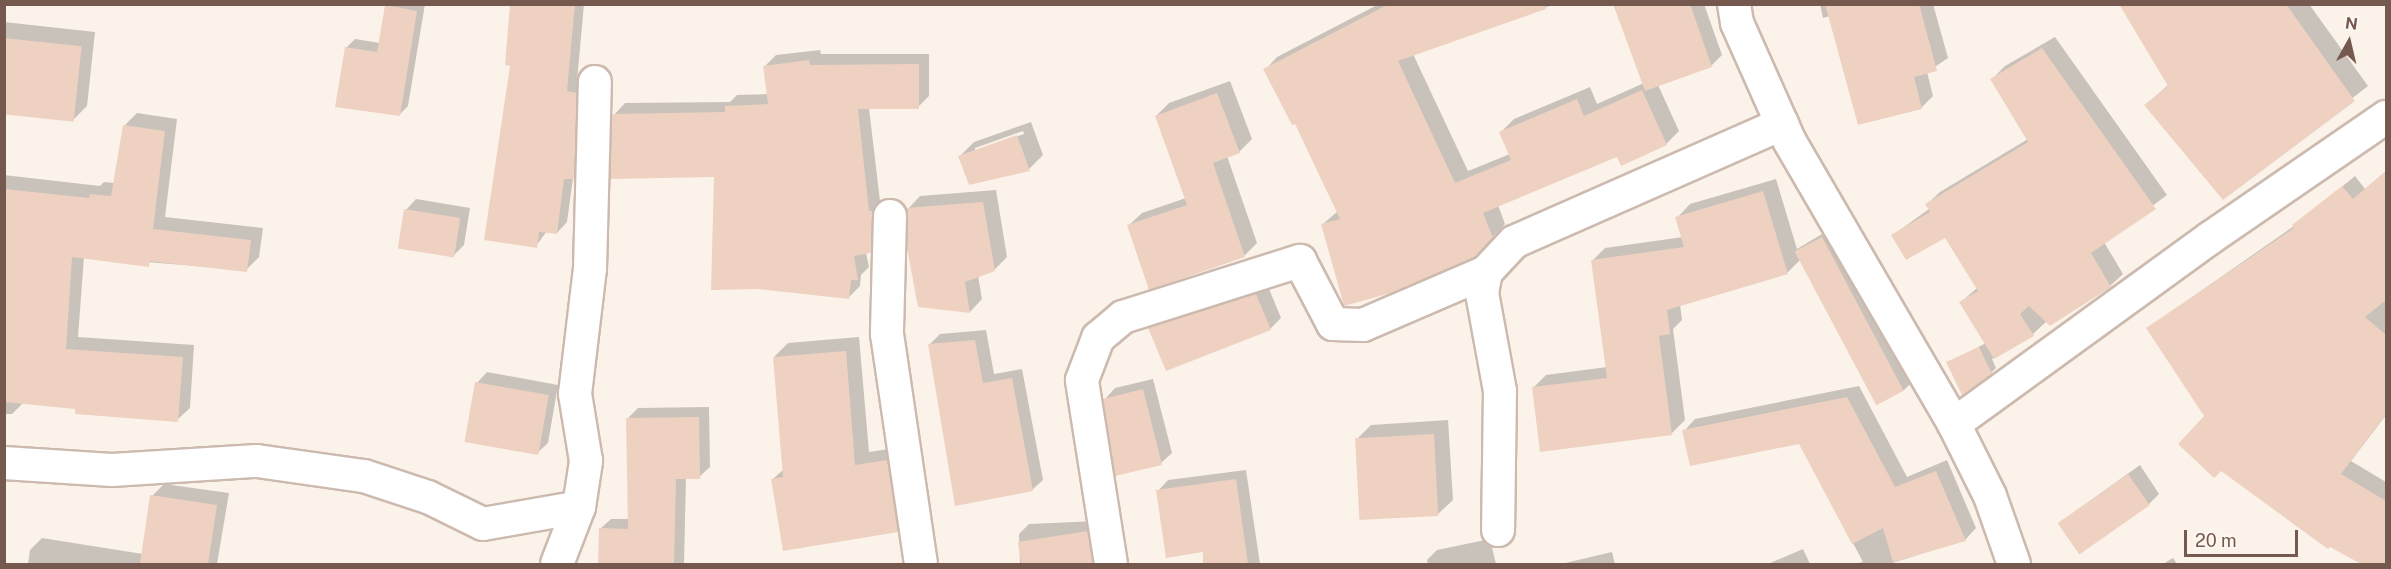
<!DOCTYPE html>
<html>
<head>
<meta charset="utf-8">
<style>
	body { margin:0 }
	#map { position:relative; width:2391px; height:569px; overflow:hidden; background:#fbf3e9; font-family:"Public Sans",sans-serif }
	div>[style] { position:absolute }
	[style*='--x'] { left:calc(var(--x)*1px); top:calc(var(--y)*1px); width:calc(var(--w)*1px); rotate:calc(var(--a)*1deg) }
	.shadow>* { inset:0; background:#0003 }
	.building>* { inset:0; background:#efd1c2; transform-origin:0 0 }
	.roads { filter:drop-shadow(2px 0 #cdbaaf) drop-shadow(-2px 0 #cdbaaf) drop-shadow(0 2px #cdbaaf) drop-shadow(0 -2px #cdbaaf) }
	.street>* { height:32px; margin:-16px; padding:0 16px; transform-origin:16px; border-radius:16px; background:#fff }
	span { translate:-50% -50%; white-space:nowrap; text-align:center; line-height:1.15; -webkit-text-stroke:4.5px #fef7f0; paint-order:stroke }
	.frame { position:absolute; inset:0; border:6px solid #75594e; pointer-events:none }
	.north { position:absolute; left:2319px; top:12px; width:60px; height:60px; -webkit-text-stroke:4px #fef7f0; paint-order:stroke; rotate:8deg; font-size:16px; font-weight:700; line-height:24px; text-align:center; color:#75594e }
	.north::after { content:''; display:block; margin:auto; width:21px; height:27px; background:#75594e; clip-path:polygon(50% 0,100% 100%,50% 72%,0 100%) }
	.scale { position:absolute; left:2184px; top:530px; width:114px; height:27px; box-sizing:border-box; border:3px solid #75594e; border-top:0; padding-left:8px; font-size:18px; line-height:21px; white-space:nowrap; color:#75594e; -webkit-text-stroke:4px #fef7f0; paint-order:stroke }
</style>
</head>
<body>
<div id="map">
	<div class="shadow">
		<i style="clip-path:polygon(387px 4px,425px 4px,408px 106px,399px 115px,346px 48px,355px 39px,380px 43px)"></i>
		<i style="clip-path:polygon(512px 4px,584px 4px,577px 81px,587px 82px,584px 167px,573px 178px,567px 222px,557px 233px,547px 231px,536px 246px,512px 64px)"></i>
		<i style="clip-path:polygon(1379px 4px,1555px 4px,1413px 54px,1468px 171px,1510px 154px,1501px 132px,1514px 119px,1590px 87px,1597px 104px,1644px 83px,1624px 4px,1704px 4px,1722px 55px,1712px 65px,1658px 85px,1679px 131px,1666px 144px,1617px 155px,1498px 205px,1505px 224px,1488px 242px,1323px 224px,1338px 211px,1296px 122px,1265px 70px,1277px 57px)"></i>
		<i style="clip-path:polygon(1820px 4px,1933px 4px,1948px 58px,1927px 72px,1933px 96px,1921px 108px,1830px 16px,1823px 18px)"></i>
		<i style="clip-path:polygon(2121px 4px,2309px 4px,2368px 86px,2223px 198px,2146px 105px,2168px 85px)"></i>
		<i style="clip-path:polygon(4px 22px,95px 32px,87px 106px,73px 120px,4px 113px)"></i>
		<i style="clip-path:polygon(2055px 37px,2167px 195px,2104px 242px,2123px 274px,2110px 286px,2047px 321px,2033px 334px,1992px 359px,1996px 368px,1991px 373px,1948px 363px,1986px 343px,1961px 302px,1977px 288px,1946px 236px,1893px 235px,1929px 209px,1927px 204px,1940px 192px,2028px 139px,1992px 79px,2005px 66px)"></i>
		<i style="clip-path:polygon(820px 50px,821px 54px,929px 54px,929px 96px,918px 107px,869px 108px,880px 201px,884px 201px,882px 241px,866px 253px,869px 267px,861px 275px,860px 286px,848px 298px,716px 176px,614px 115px,625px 103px,730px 102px,737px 95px,768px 94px,765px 66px,776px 55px)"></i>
		<i style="clip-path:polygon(1230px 81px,1252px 139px,1239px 152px,1227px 156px,1257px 243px,1244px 256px,1129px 225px,1142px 213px,1186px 198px,1156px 116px,1169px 103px)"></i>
		<i style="clip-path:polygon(137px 113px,177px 119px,165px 217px,263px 228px,259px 257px,246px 270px,84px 257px,78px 337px,194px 345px,190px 408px,177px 420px,24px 402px,12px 414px,4px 414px,4px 175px,100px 186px,104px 182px,115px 183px,124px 126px)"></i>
		<i style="clip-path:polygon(evenodd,1031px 122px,1043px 155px,1029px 169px,960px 156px,974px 142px,1031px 122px,1023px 131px,1024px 134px,975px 151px,975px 148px,1023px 131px)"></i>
		<i style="clip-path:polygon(2386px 171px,2386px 415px,2351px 461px,2386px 482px,2386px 564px,2366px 564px,2331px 545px,2206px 416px,2148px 328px,2294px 226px,2355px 176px,2365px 189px)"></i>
		<i style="clip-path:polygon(1776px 179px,1797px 249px,1832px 228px,1913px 381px,1904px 390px,1880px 403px,1801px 259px,1787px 273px,1680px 304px,1682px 320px,1673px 329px,1685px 420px,1671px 434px,1533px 388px,1546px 375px,1607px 367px,1592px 261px,1605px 248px,1683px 237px,1677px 218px,1690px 204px)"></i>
		<i style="clip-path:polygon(996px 190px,1007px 257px,994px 270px,978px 276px,982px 299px,970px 312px,919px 306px,908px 209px,920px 196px)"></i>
		<i style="clip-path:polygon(416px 199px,470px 208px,464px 245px,453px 256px,406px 210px)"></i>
		<i style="clip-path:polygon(1267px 284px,1281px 318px,1270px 329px,1150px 328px,1160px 318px)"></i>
		<i style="clip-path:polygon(986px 330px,994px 374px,1022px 369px,1043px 480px,1032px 490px,930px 344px,940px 334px)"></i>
		<i style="clip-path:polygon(859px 337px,869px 452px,901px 447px,912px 516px,897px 531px,773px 479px,784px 469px,774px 357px,788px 343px)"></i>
		<i style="clip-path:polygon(487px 372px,558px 385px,548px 443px,537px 453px,477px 383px)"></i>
		<i style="clip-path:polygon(1153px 379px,1172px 453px,1161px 463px,1105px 399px,1115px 388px)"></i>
		<i style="clip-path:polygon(1859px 386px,1907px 477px,1947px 460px,1976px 528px,1965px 540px,1889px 564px,1853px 564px,1863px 562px,1800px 442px,1684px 431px,1695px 419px)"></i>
		<i style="clip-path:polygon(709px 407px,710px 467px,699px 477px,686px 477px,684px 564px,599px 564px,600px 529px,611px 519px,629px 519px,628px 418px,638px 408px)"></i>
		<i style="clip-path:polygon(1448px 420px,1453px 500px,1438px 514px,1357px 439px,1371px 425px)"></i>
		<i style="clip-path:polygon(2140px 465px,2159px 494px,2149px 504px,2059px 523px)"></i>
		<i style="clip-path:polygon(1246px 470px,1260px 564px,1205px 564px,1205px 551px,1158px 491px,1168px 480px)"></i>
		<i style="clip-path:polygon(164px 484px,229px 493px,217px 564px,28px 564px,30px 550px,42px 538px,143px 554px,152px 496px)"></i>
		<i style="clip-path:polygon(1098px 521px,1104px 564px,1020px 564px,1019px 534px,1029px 524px)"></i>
		<i style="clip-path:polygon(1490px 539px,1496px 564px,1428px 564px,1427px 560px,1437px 550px)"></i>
		<i style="clip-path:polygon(1803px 549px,1810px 564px,1768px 564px)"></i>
		<i style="clip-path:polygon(1612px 552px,1615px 564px,1561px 564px)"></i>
		<i style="clip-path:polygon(2173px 558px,2177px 564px,2163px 564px)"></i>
	</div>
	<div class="building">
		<i style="clip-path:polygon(510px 4px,575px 4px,567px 91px,577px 93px,574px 179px,564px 179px,557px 234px,539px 232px,537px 248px,484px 240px,510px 66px,505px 65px)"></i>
		<i style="clip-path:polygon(1389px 4px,1545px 4px,1546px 9px,1398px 61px,1455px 183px,1511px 160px,1499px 132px,1577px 99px,1584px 116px,1642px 90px,1667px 145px,1621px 166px,1617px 157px,1483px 213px,1493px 238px,1475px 257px,1391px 293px,1344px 306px,1321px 224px,1340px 219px,1295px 124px,1292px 125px,1263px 69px)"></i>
		<i style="clip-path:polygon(1613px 4px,1690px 4px,1712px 67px,1645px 91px)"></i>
		<i style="clip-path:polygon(1825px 4px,1919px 4px,1937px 71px,1914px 77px,1922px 109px,1858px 125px)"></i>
		<i style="clip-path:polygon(2119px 4px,2286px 4px,2355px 101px,2223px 200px,2144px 105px,2168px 86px)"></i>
		<i style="clip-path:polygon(385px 5px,417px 11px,400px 116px,335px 107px,345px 47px,377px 52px)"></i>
		<i style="left:4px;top:38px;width:78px;height:76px;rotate:6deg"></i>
		<i style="clip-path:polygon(2042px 48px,2156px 209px,2091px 253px,2111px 287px,2050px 326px,2029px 306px,2020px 314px,2034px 336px,1994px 359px,1959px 302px,1978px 291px,1945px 238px,1906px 260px,1891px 235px,1930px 212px,1925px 204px,2028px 142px,1990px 79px)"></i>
		<i style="clip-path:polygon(809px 60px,810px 65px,919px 64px,919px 109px,858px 109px,869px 211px,873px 211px,871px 253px,854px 256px,858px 280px,851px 280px,849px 299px,758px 289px,711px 290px,714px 177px,610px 179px,612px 114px,725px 112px,725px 106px,768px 104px,763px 66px)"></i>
		<i style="clip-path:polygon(1217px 93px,1240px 153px,1213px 163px,1245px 257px,1149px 290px,1127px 225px,1187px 205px,1155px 116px)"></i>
		<i style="clip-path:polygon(123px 125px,165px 131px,153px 229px,251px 240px,247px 272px,149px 261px,149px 267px,72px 257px,66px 349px,183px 357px,178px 422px,75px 414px,75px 409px,4px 402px,4px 189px,89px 198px,90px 194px,111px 196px)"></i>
		<i style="clip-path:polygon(1017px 135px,1030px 171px,969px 185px,958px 156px)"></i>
		<i style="clip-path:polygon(2386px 171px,2386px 300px,2365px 317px,2386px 335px,2386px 414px,2341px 474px,2386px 501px,2386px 564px,2361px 564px,2330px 547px,2328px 549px,2221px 471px,2214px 478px,2178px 444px,2204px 416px,2146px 328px,2294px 228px,2292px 225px,2342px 186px,2353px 199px)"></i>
		<i style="clip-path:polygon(1763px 191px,1788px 274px,1667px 310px,1670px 334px,1659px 336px,1672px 435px,1540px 452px,1532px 387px,1607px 378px,1591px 260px,1684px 247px,1675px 217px)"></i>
		<i style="clip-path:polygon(983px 202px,995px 271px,965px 282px,970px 313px,918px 307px,907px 248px,906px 208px)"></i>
		<i style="left:404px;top:209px;width:57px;height:40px;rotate:9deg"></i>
		<i style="left:1822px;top:237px;width:174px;height:31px;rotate:62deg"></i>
		<i style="clip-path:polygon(1256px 294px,1271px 330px,1166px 371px,1148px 328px)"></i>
		<i style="clip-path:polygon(975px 340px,983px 383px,1012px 378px,1033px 491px,955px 506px,928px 344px)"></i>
		<i style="clip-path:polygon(1979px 347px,1992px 374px,1962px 395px,1946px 362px)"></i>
		<i style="clip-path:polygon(846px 351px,855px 465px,887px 460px,898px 532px,783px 551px,771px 479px,783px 477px,773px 357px)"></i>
		<i style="left:475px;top:382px;width:75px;height:61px;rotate:10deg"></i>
		<i style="clip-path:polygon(1143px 389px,1162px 465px,1115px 476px,1103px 399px)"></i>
		<i style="clip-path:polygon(1847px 397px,1895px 487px,1936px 471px,1966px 541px,1893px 562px,1883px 528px,1852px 544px,1799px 444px,1690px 466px,1682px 430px)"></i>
		<i style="clip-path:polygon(699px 417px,700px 479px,676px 479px,674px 564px,598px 564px,599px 528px,628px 529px,626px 418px)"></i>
		<i style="left:1434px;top:434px;width:82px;height:79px;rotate:87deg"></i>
		<i style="left:2128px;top:474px;width:38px;height:86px;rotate:55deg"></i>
		<i style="clip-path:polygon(1236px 479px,1248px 564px,1203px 564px,1203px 552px,1166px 558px,1156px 490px)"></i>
		<i style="clip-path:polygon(150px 495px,217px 505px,208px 564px,140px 564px)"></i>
		<i style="left:1088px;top:531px;width:33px;height:71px;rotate:81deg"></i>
	</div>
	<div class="roads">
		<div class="street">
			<i style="--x:1734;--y:4;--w:19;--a:81"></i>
			<i style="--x:1737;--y:23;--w:130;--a:66"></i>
			<i style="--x:1790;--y:142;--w:326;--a:59.8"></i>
			<i style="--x:1954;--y:424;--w:80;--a:63.4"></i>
			<i style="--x:1990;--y:496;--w:72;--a:70.6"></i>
			<i style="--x:890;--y:216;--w:118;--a:91.5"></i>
			<i style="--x:887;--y:334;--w:232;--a:81.6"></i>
			<i style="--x:1486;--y:272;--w:21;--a:101"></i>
			<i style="--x:1482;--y:293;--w:100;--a:79.6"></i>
			<i style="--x:1500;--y:391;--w:139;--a:90.8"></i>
			<i style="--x:1954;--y:424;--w:316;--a:-36"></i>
			<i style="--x:2210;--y:238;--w:214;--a:-34.5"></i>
			<i style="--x:4;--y:463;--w:108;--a:3.7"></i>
			<i style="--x:112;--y:470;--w:145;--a:-3.6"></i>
			<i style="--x:257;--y:461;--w:108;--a:8"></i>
			<i style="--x:364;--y:476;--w:67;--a:18.2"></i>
			<i style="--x:428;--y:497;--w:61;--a:26.1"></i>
			<i style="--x:483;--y:524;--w:97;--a:-10"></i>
			<i style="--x:557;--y:564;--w:61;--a:-68.9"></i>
			<i style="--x:579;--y:507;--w:47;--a:-81.3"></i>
			<i style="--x:586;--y:461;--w:68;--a:-99.3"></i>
			<i style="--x:575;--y:394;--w:126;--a:-83.2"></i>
			<i style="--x:590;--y:269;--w:187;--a:-88.5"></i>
			<i style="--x:1111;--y:564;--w:186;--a:-99"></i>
			<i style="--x:1082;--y:380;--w:45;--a:-69.1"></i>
			<i style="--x:1098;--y:338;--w:33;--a:-40"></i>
			<i style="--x:1123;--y:317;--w:186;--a:-17.6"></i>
			<i style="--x:1300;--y:261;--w:71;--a:62.4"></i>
			<i style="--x:1333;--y:324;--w:30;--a:2"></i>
			<i style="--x:1363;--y:325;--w:134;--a:-23.3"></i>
			<i style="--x:1486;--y:272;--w:41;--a:-47"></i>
			<i style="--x:1514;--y:242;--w:293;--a:-23.8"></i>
		</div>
	</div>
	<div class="frame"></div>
	<div class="north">N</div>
	<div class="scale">20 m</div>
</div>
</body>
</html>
